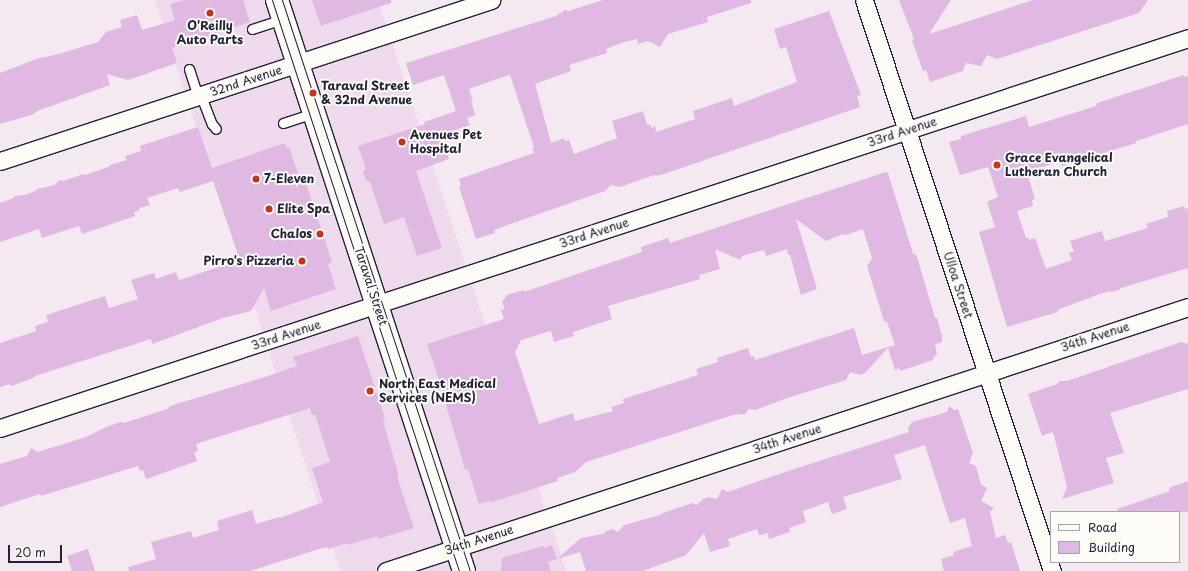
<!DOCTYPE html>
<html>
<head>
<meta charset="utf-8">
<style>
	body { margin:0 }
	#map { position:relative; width:1188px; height:571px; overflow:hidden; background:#f4e8f1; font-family:"Playpen Sans",sans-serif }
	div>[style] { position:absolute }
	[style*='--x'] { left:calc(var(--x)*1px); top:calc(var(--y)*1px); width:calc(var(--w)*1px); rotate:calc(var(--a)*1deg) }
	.built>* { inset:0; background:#eedaec }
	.building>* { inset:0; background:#e0b9e2 }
	.roads { filter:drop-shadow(1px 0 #22223b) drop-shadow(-1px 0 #22223b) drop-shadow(0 1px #22223b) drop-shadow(0 -1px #22223b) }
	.lane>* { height:9px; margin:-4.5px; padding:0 4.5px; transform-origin:4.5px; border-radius:4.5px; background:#fdfcf7 }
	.street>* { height:17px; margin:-8.5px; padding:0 8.5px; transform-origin:8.5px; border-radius:8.5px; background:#fdfcf7 }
	.secondary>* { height:22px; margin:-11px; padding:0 11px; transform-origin:11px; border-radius:11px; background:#fdfcf7 }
	.tram>* { height:1px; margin:-0.5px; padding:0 0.5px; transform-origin:0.5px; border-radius:0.5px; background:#22223b }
	.dots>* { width:11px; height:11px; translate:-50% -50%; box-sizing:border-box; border:2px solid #fdfcf7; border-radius:50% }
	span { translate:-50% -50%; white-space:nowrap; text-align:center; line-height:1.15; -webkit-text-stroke:4px #fdfcf7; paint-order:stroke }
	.poi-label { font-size:12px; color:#22223b; font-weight:700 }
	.left { translate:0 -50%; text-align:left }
	.right { translate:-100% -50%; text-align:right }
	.street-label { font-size:12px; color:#22223b }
	.legend { position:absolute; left:1050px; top:511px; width:130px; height:52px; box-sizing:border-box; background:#fdfcf7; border:1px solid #a5a5ac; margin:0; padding:5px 7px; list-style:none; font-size:12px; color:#22223b }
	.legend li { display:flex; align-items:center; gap:8px; height:20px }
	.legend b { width:20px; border:1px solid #a5a5ac }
	.scale { position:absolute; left:8px; top:545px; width:54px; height:18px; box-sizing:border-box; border:2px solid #22223b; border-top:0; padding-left:5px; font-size:12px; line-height:14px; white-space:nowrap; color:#22223b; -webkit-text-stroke:3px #fdfcf7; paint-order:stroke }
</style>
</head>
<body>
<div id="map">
	<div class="built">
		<i style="clip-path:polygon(155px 0,378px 0,566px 571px,340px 571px)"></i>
	</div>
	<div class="building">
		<i style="clip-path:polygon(184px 0,243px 0,250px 22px,172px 48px,177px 63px,128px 80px,107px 74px,110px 85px,37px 111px,32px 115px,0 124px,0 73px,42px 57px,42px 58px,62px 53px,98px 42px,106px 32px,122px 27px,120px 20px,137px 15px,142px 30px,175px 20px,170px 4px)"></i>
		<i style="clip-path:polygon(312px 0,391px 0,391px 3px,321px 26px)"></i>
		<i style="clip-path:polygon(603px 0,751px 0,751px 3px,707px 17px,708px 22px,668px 34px,660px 47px,648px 41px,638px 44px,637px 39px,621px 43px,606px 49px,607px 53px,569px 65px,571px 71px,535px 84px,551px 143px,564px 138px,565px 141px,569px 140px,574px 154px,617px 138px,612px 121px,643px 111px,647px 125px,650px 124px,651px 128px,655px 126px,656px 132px,695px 119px,693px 111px,732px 98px,734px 106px,797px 82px,786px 47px,780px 49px,774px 29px,829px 11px,861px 95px,857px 96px,860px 107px,664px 174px,656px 176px,654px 175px,620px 187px,611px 185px,605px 191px,510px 224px,494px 230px,495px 233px,476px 239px,459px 187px,461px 186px,459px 179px,534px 153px,532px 148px,534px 147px,510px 75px,494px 80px,469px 89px,473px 100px,471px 101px,475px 115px,467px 118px,470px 125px,441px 135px,449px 159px,416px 171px,442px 248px,417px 256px,404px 217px,384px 224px,370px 182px,366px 180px,363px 172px,366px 169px,358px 146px,425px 124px,424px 122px,456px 111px,444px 75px,413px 85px,406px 63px,556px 16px,565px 10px,568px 11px)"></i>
		<i style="clip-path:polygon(899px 0,951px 0,929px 34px,1033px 0,1148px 0,1139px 13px,997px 59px,987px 55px,981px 66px,966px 63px,963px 71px,930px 82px,926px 70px,923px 71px,912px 40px,914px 39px)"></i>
		<i style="clip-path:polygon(1184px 75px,1184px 77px,1188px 76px,1188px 124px,1136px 141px,1136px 143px,1062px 166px,1061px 161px,1027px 172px,1035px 199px,1032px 200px,1033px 206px,1017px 211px,1026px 238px,1028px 237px,1029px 240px,1035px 238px,1046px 269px,1072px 260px,1069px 253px,1074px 252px,1070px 241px,1102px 231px,1105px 241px,1148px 228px,1146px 224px,1168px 217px,1167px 211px,1184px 206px,1185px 209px,1188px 208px,1188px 268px,1121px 288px,1119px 290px,1112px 292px,1110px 291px,1100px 294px,1057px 310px,1058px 312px,1007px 327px,979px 232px,995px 227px,987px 202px,998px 197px,988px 167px,960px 175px,949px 142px,961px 139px,961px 136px,1026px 116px,1029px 127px,1096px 106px,1097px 103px)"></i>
		<i style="clip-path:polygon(198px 127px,212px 168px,285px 143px,287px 148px,289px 147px,302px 185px,306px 183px,332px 262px,328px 264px,336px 289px,271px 311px,264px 288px,251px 311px,223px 318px,152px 344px,151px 339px,35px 376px,35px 377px,12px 386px,9px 384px,0 387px,0 343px,36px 331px,35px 326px,48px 322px,46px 315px,105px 296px,109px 308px,138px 299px,131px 280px,154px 273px,156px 279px,176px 272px,179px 280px,240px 260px,213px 181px,180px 192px,178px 188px,147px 198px,150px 205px,139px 208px,140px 210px,134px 212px,135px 216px,82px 234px,79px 226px,42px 238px,39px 229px,0 242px,0 203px,14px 198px,15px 196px,24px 195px,36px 191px,37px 189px,55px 185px,59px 180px,63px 181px,84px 174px,85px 175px,111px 166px,110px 165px,127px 160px,125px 156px,141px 151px,140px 146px)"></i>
		<i style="clip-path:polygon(evenodd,886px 172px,888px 173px,913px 254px,915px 254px,917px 257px,935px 318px,937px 318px,942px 336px,942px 342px,935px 344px,937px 354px,933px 358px,933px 360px,900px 371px,899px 368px,895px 370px,888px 348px,865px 373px,860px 375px,850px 372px,846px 380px,787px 398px,755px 410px,749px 409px,745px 414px,733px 415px,586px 462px,575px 472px,557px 478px,558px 481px,489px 503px,489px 501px,479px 504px,468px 469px,465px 470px,457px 442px,445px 402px,442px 382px,440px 383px,427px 344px,504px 319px,501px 310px,505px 309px,502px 302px,507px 295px,524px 290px,524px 292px,642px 252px,641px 247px,668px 238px,670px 243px,886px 172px,796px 219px,826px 241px,843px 234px,846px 235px,863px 229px,872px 258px,867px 266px,884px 321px,887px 322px,895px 345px,862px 355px,854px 328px,755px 360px,754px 356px,751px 357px,748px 348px,717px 358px,718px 362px,696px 369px,698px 375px,623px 399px,624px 403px,611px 407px,613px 411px,575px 421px,573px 413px,539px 424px,515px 352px,521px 340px,551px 331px,554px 342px,574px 336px,573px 332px,612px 319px,608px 306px,700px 279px,699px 275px,720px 269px,715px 249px,740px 260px,742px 256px,764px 250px,766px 256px,787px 249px,788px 255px,790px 255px,801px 295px,817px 289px,796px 219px)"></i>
		<i style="clip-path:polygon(358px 336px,385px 418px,383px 421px,397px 469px,399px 483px,414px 528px,378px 539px,377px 536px,358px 542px,348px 545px,347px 543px,328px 549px,327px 547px,316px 550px,250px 571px,129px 571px,128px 567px,156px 559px,151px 542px,191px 531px,193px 538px,219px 530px,217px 521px,252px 510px,256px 524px,279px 517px,280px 518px,323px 502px,312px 468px,330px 462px,315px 414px,312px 415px,310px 408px,196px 444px,198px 451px,194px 452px,197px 461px,146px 479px,143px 470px,140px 471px,138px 466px,41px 496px,40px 494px,0 507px,0 464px,27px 456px,31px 448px,38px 452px,86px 437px,104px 428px,120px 422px,124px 423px,167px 409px,170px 406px,268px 376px,297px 366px,293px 357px)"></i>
		<i style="clip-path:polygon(1181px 342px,1188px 344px,1188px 389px,1110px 413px,1124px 453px,1106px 458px,1114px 483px,1062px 499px,1067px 487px,1053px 432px,1042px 436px,1028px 394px,1057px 384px,1060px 381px,1067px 381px)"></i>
		<i style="clip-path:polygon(949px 406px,954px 410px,958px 409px,973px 453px,969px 463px,976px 466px,981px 485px,987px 488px,981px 501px,994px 508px,990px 512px,996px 538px,1005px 535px,1008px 543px,1011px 542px,1020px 571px,944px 571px,941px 559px,954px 555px,953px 552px,972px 546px,965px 518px,950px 523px,925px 445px,894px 455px,902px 479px,843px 497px,847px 509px,832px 514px,828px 502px,803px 511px,806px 522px,789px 528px,790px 532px,769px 539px,768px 533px,759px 535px,757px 529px,728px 539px,730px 546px,710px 552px,704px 533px,686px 555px,643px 571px,586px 571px,580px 552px,557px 559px,581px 538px,603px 534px,605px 532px,612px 529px,618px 532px,624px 525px,660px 515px,663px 513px,692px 503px,697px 505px,703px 499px,709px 497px,717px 499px,722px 489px,728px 492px,782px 473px,909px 432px,908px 428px,912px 422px,947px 412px)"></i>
		<i style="clip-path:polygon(1188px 481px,1188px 512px,1118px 512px,1117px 509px,1170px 491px,1169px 488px)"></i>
		<i style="clip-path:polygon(552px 545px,557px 559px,548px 562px,551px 571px,501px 571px,502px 558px,543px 546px,544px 548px)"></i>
		<i style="clip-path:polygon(88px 549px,95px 571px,72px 571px,67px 556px)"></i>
	</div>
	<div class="roads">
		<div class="lane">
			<i style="--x:252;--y:29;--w:33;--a:-18"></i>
			<i style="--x:189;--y:69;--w:29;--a:72"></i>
			<i style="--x:201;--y:96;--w:30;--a:69"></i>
			<i style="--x:212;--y:124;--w:6;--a:51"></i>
			<i style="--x:283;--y:123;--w:33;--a:-18"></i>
		</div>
		<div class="street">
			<i style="--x:864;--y:0;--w:601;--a:71.78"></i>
			<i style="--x:0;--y:161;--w:517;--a:-18.15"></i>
			<i style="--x:0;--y:428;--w:1250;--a:-18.17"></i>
			<i style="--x:386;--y:571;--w:844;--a:-18.22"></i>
		</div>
		<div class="secondary">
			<i style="--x:277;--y:0;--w:601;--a:71.87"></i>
		</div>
	</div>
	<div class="tram">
		<i style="--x:272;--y:0;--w:601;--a:71.87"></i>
		<i style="--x:282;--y:0;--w:601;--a:71.78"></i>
	</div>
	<div class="dots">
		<i style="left:210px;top:13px;background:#c8321e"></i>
		<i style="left:313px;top:93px;background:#c8321e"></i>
		<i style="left:402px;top:142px;background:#c8321e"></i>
		<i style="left:997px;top:165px;background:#c8321e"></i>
		<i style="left:256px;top:179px;background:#c8321e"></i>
		<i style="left:269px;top:209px;background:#c8321e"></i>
		<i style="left:320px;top:234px;background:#c8321e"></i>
		<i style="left:302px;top:261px;background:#c8321e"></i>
		<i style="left:370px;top:391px;background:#c8321e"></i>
	</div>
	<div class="poi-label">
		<span style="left:210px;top:33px">O'Reilly<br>Auto Parts</span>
		<span class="left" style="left:321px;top:93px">Taraval Street<br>&amp; 32nd Avenue</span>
		<span class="left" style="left:410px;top:142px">Avenues Pet<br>Hospital</span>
		<span class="left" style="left:1005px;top:165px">Grace Evangelical<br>Lutheran Church</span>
		<span class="left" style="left:264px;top:179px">7-Eleven</span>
		<span class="left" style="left:277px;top:209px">Elite Spa</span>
		<span class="right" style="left:312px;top:234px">Chalos</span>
		<span class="right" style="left:294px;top:261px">Pirro's Pizzeria</span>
		<span class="left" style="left:379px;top:391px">North East Medical<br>Services (NEMS)</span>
	</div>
	<div class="street-label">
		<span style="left:246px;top:81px;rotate:-18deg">32nd Avenue</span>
		<span style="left:902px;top:132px;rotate:-18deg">33rd Avenue</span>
		<span style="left:594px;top:233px;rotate:-18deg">33rd Avenue</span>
		<span style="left:958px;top:285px;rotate:72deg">Ulloa Street</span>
		<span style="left:371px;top:286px;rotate:72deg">Taraval Street</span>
		<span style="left:286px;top:335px;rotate:-18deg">33rd Avenue</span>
		<span style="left:1095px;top:337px;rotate:-18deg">34th Avenue</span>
		<span style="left:787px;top:439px;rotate:-18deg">34th Avenue</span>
		<span style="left:479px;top:540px;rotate:-18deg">34th Avenue</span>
	</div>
	<ul class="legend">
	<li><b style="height:5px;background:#fdfcf7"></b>Road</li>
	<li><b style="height:11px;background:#e0b9e2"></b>Building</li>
	</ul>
	<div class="scale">20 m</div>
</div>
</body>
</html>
